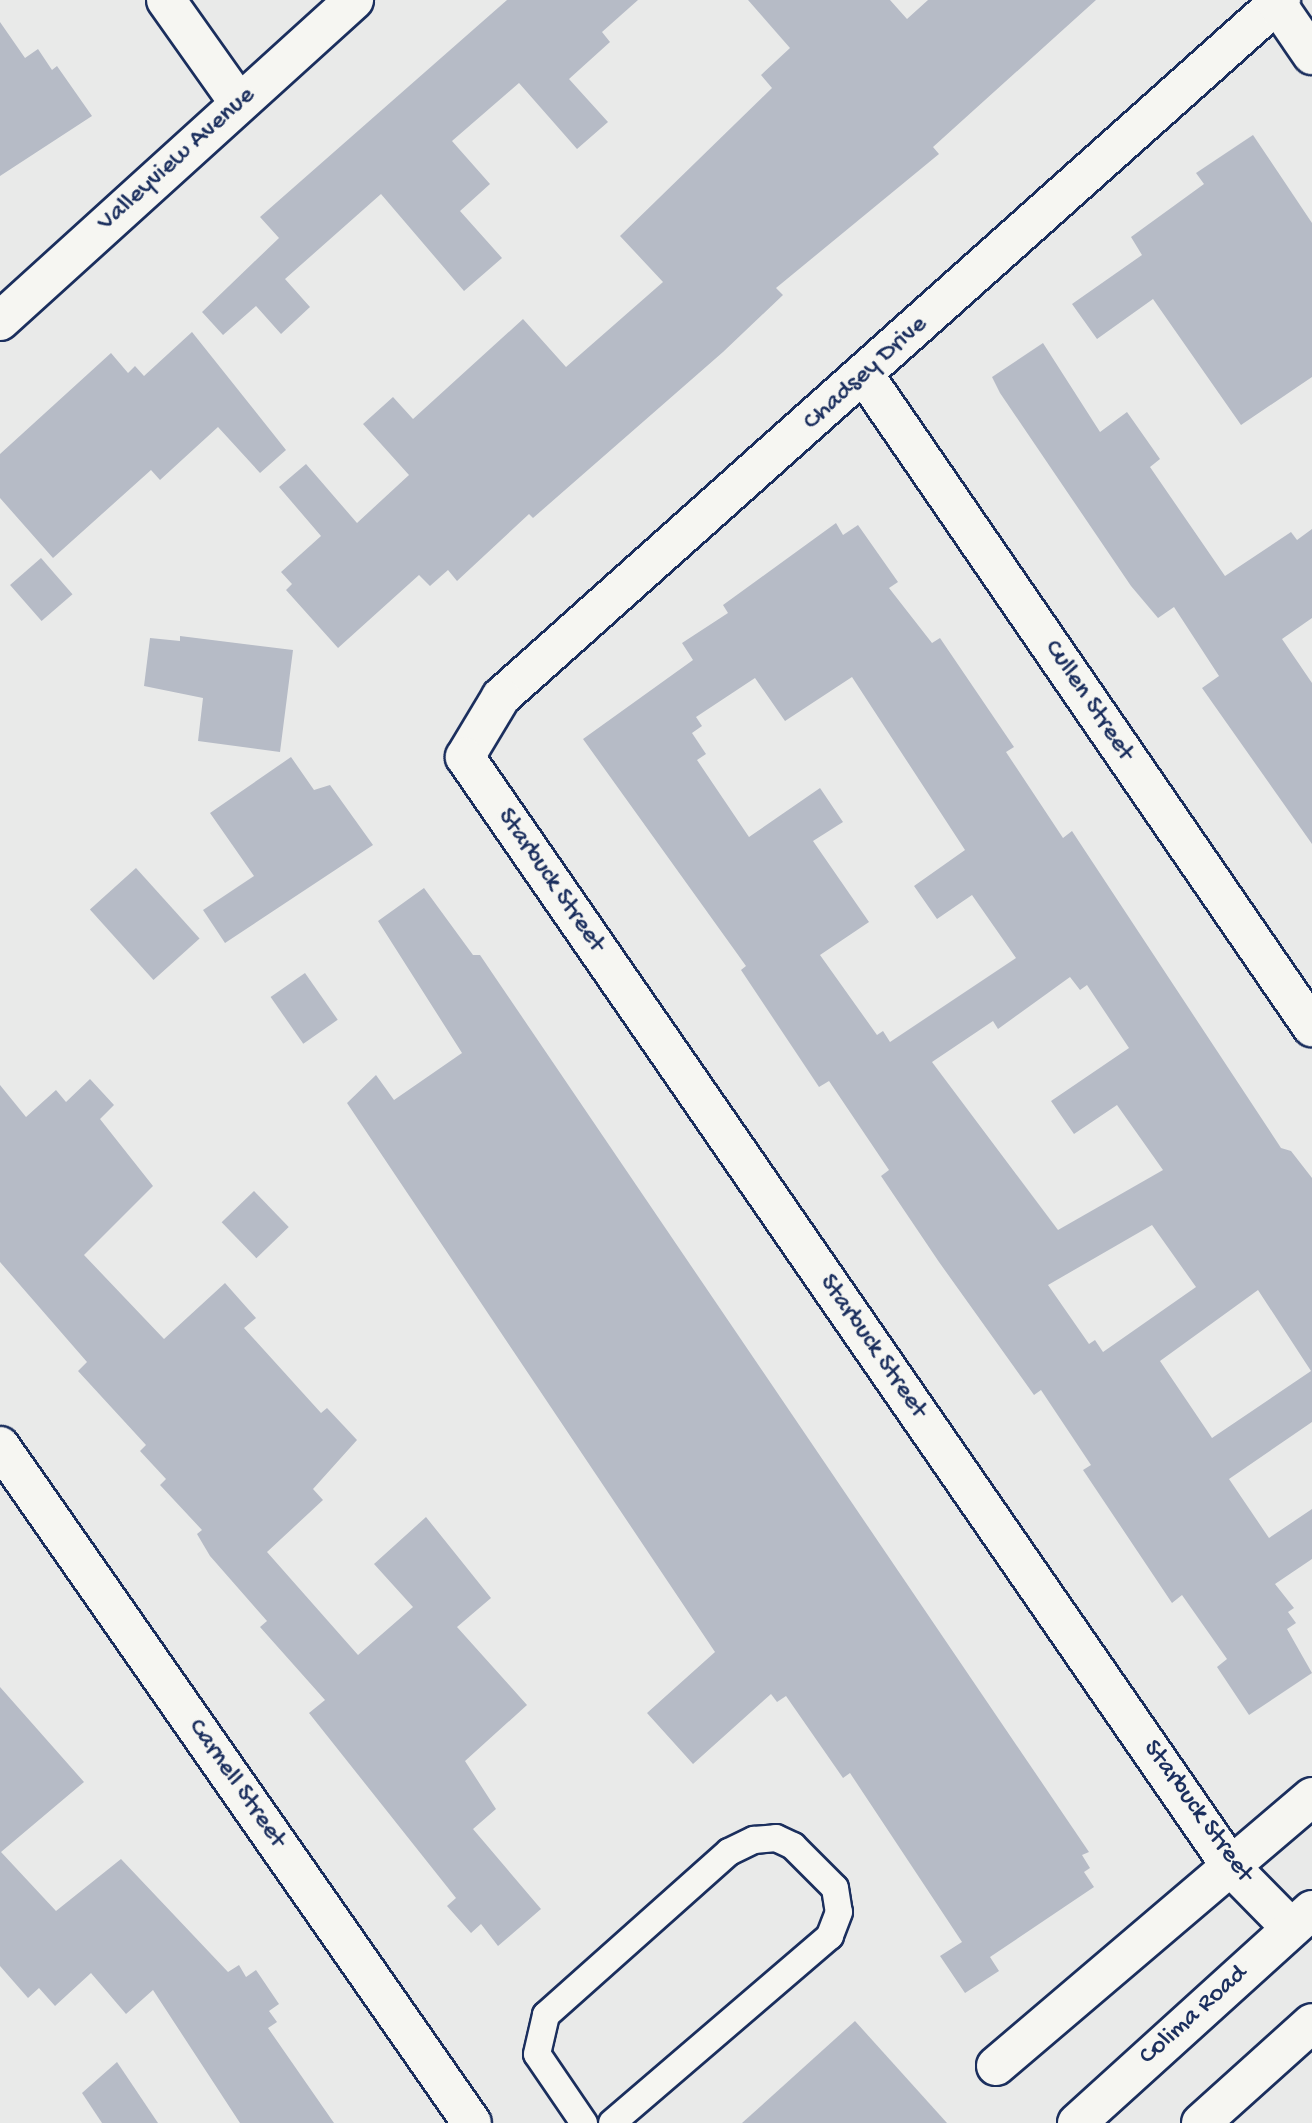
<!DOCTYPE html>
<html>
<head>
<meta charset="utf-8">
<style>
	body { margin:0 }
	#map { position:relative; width:1312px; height:2123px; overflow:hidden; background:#e9eae9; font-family:"Gochi Hand",sans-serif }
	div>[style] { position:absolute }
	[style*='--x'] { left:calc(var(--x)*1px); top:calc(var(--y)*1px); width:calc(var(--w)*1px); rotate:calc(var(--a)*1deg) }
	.building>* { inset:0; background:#b6bbc6; transform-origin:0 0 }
	.roads { filter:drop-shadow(2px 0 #1b2f5e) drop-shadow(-2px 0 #1b2f5e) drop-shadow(0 2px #1b2f5e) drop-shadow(0 -2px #1b2f5e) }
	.lane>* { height:26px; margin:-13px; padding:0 13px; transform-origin:13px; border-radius:13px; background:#f6f6f2 }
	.street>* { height:38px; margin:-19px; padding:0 19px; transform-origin:19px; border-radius:19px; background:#f6f6f2 }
	.primary>* { height:38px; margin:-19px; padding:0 19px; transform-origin:19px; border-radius:19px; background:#f6f6f2 }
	span { translate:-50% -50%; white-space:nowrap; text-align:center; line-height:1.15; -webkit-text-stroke:7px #f6f6f2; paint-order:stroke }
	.street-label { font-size:26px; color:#1b2f5e }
</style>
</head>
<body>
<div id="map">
	<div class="building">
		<i style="clip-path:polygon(507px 0,638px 0,602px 32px,610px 42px,569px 79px,608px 122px,577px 149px,519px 83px,452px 141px,490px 184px,460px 211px,502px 258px,464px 291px,381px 194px,285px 279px,310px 307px,281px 334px,256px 306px,223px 335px,202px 312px,279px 238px,260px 217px)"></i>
		<i style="clip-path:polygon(748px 0,890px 0,907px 19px,928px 0,1096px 0,933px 147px,939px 154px,776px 288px,783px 295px,723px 352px,533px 518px,529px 514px,457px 581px,448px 570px,430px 586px,419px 575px,338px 648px,286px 590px,292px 584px,281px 572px,321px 536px,279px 487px,306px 464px,357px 523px,409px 475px,363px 424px,393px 397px,413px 419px,523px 319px,566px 367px,663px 282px,620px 236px,772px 88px,761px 75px,790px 48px)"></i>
		<i style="clip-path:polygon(0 22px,25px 58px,38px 49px,52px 70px,57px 66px,92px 116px,0 176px)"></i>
		<i style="clip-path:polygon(1253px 135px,1312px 223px,1312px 377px,1241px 425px,1153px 299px,1097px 339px,1072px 304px,1142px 255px,1131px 237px,1204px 184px,1196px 173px)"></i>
		<i style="clip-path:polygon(192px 332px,286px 450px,260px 473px,218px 427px,160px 480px,151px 470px,53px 558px,0 498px,0 454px,111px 353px,128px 373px,135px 366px,144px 376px)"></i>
		<i style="clip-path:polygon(1043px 343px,1100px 432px,1127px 412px,1160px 459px,1150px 467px,1225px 576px,1291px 532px,1297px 540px,1312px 529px,1312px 618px,1282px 639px,1312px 683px,1312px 844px,1202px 688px,1219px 676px,1174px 607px,1158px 618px,1131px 586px,1000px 393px,992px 377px)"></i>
		<i style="clip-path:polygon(evenodd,836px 523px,843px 535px,858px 525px,898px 582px,889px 588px,932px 643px,940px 638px,1014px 747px,1006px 752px,1063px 838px,1072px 831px,1281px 1148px,1291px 1151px,1312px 1178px,1312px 1422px,1229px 1479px,1269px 1538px,1312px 1509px,1312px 1559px,1275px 1584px,1294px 1608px,1288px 1612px,1296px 1623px,1287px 1629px,1312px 1673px,1249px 1715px,1217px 1667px,1227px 1659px,1182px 1595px,1172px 1603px,1083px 1470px,1091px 1465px,1041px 1390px,1034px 1395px,939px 1262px,881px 1176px,889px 1170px,829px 1081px,819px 1087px,741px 970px,746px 966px,583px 739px,693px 660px,682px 643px,728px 613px,723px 605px,836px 523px,852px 677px,965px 850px,914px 886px,937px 919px,972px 895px,1016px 958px,890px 1042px,883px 1031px,877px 1035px,820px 955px,869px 922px,813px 841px,843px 822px,820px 788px,749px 837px,697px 760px,706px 754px,692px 733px,702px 726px,696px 717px,755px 678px,785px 721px,852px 677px,836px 523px,1070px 977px,1080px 990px,1087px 985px,1129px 1048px,1051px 1101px,1074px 1134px,1117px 1105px,1163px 1170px,1058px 1230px,932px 1062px,993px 1021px,998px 1029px,1070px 977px,836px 523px,1152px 1225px,1196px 1287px,1103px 1352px,1095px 1340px,1089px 1344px,1048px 1285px,1152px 1225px,836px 523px,1258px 1290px,1311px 1371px,1212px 1438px,1160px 1361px,1258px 1290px)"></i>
		<i style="left:41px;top:558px;width:48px;height:41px;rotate:49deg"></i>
		<i style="clip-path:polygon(180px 636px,293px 650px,280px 752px,198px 741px,203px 698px,144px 686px,150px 638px,180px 641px)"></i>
		<i style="clip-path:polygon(291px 757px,314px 790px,330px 785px,373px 845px,225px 943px,203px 910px,254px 876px,210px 813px)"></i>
		<i style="left:136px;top:868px;width:95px;height:62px;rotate:48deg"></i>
		<i style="clip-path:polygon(424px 888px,473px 955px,480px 955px,1089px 1852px,1082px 1855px,1090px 1868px,1084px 1872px,1094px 1887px,990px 1957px,999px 1971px,965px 1993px,940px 1956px,962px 1942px,850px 1773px,843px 1778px,786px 1696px,777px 1702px,771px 1694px,693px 1764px,647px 1713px,715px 1652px,347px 1103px,376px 1075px,394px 1100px,462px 1053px,378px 921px)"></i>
		<i style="left:305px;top:973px;width:57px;height:42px;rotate:55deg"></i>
		<i style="clip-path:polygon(90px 1079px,114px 1105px,100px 1119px,153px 1186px,84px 1255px,164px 1339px,225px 1283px,256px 1318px,244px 1328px,321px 1413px,327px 1408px,357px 1440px,313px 1489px,323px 1500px,267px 1552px,358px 1655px,413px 1607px,374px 1564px,426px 1517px,491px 1598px,457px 1627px,527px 1705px,465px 1761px,496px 1809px,473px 1829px,541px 1909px,498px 1946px,481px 1924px,471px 1933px,447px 1906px,456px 1898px,309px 1713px,325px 1700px,260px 1627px,267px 1621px,210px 1556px,197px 1534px,202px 1530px,160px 1485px,166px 1479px,140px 1451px,146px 1445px,78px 1371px,87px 1362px,0 1262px,0 1085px,26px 1117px,56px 1090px,66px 1102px)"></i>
		<i style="left:254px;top:1191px;width:50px;height:45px;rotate:46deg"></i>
		<i style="clip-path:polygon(0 1687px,84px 1782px,1px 1852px,56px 1911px,121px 1859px,228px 1972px,239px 1965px,246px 1977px,256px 1970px,279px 2004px,269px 2011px,277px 2022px,268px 2028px,334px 2123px,240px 2123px,153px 1990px,126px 2014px,91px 1973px,55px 2006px,39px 1988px,28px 1998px,0 1966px)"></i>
		<i style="clip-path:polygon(855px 2021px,947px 2123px,742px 2123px)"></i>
		<i style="clip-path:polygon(117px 2062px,158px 2123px,102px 2123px,82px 2093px)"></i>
	</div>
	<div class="roads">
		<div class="lane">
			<i style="--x:584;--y:2123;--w:83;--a:-124.3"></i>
			<i style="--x:537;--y:2054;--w:40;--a:-77"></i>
			<i style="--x:546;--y:2015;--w:245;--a:-41.7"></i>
			<i style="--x:729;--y:1852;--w:28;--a:-26"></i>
			<i style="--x:754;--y:1840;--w:22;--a:-5"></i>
			<i style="--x:776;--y:1838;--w:19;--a:25"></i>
			<i style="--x:793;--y:1846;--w:59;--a:45"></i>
			<i style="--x:835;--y:1888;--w:24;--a:81"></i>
			<i style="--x:839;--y:1912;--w:26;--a:111"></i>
			<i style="--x:830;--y:1936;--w:287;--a:139.4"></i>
		</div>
		<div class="street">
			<i style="--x:166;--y:0;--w:126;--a:54.7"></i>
			<i style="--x:1281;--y:0;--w:1046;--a:138.22"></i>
			<i style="--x:501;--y:697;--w:70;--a:121"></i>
			<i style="--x:465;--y:757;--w:1350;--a:55.38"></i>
			<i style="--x:1232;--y:1868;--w:84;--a:45.5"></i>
			<i style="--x:1277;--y:4;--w:62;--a:55.5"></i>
			<i style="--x:0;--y:321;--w:478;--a:-42.2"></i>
			<i style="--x:865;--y:376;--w:790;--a:55.53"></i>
			<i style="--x:0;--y:1446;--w:825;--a:55.12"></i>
			<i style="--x:996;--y:2066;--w:415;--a:-40.4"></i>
		</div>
		<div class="primary">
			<i style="--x:1077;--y:2123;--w:317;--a:-42.2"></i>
			<i style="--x:1201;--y:2123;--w:149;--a:-42"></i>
		</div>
	</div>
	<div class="street-label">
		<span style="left:177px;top:160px;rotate:-42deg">Valleyview Avenue</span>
		<span style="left:866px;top:374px;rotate:-42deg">Chadsey Drive</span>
		<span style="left:1088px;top:701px;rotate:56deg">Cullen Street</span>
		<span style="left:550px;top:881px;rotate:55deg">Starbuck Street</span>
		<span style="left:872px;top:1347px;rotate:55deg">Starbuck Street</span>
		<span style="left:236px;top:1784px;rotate:55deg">Carnell Street</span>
		<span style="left:1197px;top:1812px;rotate:54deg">Starbuck Street</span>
		<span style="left:1194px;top:2016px;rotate:-42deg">Colima Road</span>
	</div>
</div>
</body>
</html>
